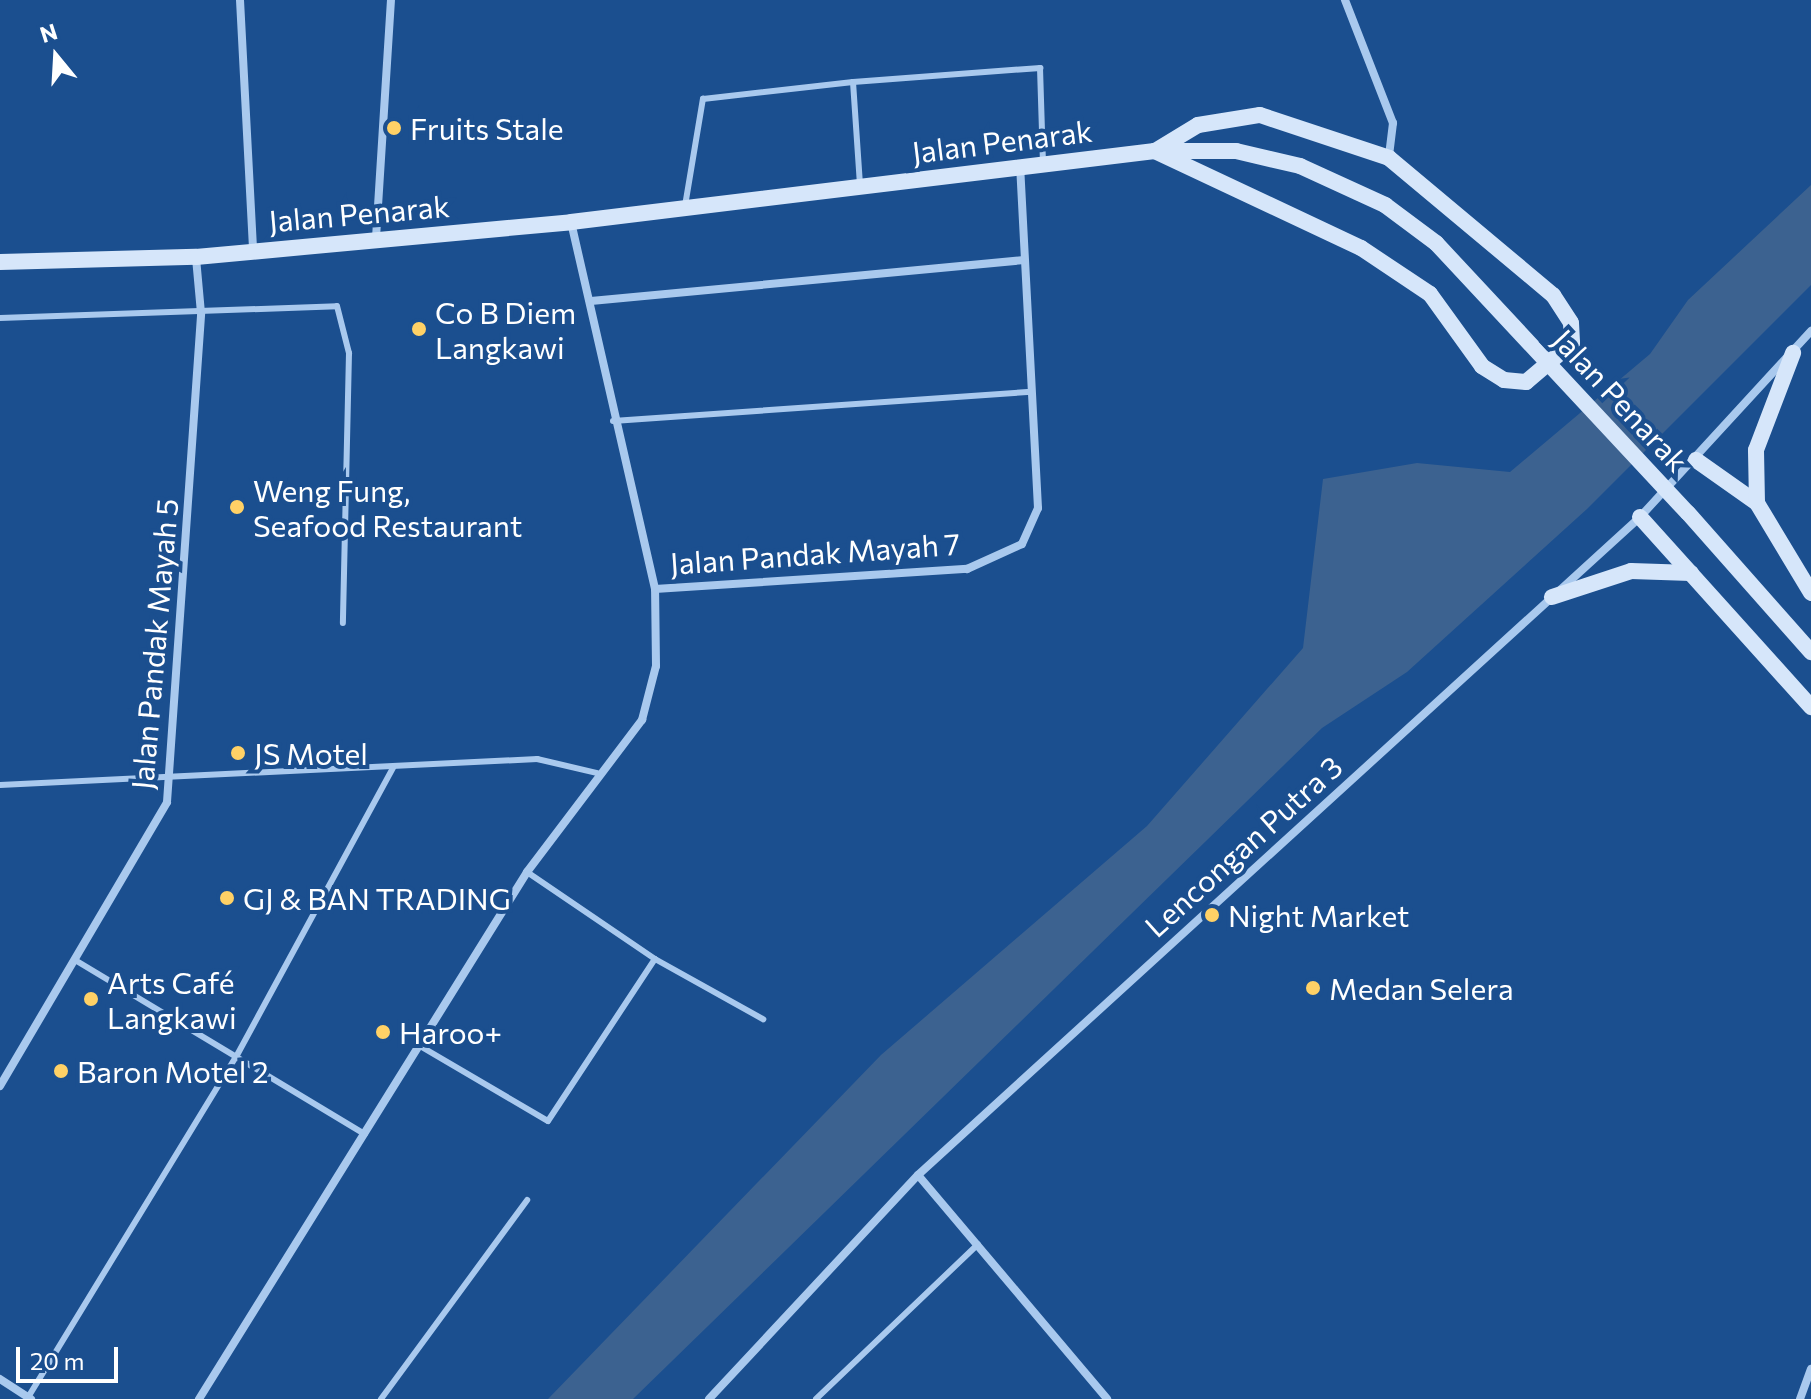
<!DOCTYPE html>
<html>
<head>
<meta charset="utf-8">
<style>
	body { margin:0 }
	#map { position:relative; width:1811px; height:1399px; overflow:hidden; background:#1b4f8f; font-family:Commissioner,sans-serif }
	div>[style] { position:absolute }
	[style*='--x'] { left:calc(var(--x)*1px); top:calc(var(--y)*1px); width:calc(var(--w)*1px); rotate:calc(var(--a)*1deg) }
	.water>* { inset:0; background:#3c6290 }
	.lane>* { height:6px; margin:-3px; padding:0 3px; transform-origin:3px; border-radius:3px; background:#a9c9ee }
	.street>* { height:8px; margin:-4px; padding:0 4px; transform-origin:4px; border-radius:4px; background:#a9c9ee }
	.secondary>* { height:16px; margin:-8px; padding:0 8px; transform-origin:8px; border-radius:8px; background:#d6e6fa }
	.secondary-bridge>* { height:16px; margin:-8px; padding:0 8px; transform-origin:8px; border-radius:8px; background:#d6e6fa }
	.dots>* { width:22px; height:22px; translate:-50% -50%; box-sizing:border-box; border:4px solid #1b4f8f; border-radius:50% }
	span { translate:-50% -50%; white-space:nowrap; text-align:center; line-height:1.15; -webkit-text-stroke:8px #1b4f8f; paint-order:stroke }
	.poi-label { font-size:30px; color:#fff }
	.left { translate:0 -50%; text-align:left }
	.street-label { font-size:30px; color:#fff }
	.north { position:absolute; left:16px; top:16px; width:80px; height:80px; -webkit-text-stroke:6px #1b4f8f; paint-order:stroke; rotate:342deg; font-size:22px; font-weight:700; line-height:32px; text-align:center; color:#fff }
	.north::after { content:''; display:block; margin:auto; width:28px; height:36px; background:#fff; clip-path:polygon(50% 0,100% 100%,50% 72%,0 100%) }
	.scale { position:absolute; left:16px; top:1347px; width:102px; height:36px; box-sizing:border-box; border:4px solid #fff; border-top:0; padding-left:10px; font-size:24px; line-height:28px; white-space:nowrap; color:#fff; -webkit-text-stroke:6px #1b4f8f; paint-order:stroke }
</style>
</head>
<body>
<div id="map">
	<div class="water">
		<i style="clip-path:polygon(1811px 185px,1811px 285px,1587px 509px,1407px 672px,1322px 728px,633px 1399px,548px 1399px,881px 1055px,1147px 826px,1303px 648px,1323px 479px,1417px 463px,1510px 472px,1650px 354px,1688px 300px)"></i>
	</div>
	<div class="lane">
		<i style="--x:853;--y:82;--w:188;--a:-4.3"></i>
		<i style="--x:1040;--y:68;--w:93;--a:88.2"></i>
		<i style="--x:685;--y:206;--w:109;--a:-80.5"></i>
		<i style="--x:703;--y:99;--w:151;--a:-6.5"></i>
		<i style="--x:853;--y:82;--w:104;--a:86.1"></i>
		<i style="--x:0;--y:318;--w:337;--a:-2"></i>
		<i style="--x:337;--y:306;--w:49;--a:75.7"></i>
		<i style="--x:349;--y:353;--w:270;--a:91.3"></i>
		<i style="--x:613;--y:421;--w:419;--a:-4"></i>
		<i style="--x:0;--y:785;--w:538;--a:-2.77"></i>
		<i style="--x:537;--y:759;--w:62;--a:13.1"></i>
		<i style="--x:527;--y:872;--w:155;--a:34.2"></i>
		<i style="--x:655;--y:959;--w:124;--a:29.1"></i>
		<i style="--x:75;--y:960;--w:338;--a:31"></i>
		<i style="--x:420;--y:1046;--w:148;--a:30.4"></i>
		<i style="--x:548;--y:1121;--w:194;--a:-56.6"></i>
		<i style="--x:27;--y:1399;--w:401;--a:-58.6"></i>
		<i style="--x:236;--y:1057;--w:331;--a:-61.5"></i>
		<i style="--x:381;--y:1399;--w:247;--a:-53.7"></i>
		<i style="--x:816;--y:1399;--w:224;--a:-43.7"></i>
	</div>
	<div class="street">
		<i style="--x:240;--y:0;--w:251;--a:87"></i>
		<i style="--x:1345;--y:0;--w:132;--a:68.7"></i>
		<i style="--x:1393;--y:123;--w:35;--a:97"></i>
		<i style="--x:571;--y:222;--w:376;--a:77.1"></i>
		<i style="--x:376;--y:238;--w:238;--a:-86.4"></i>
		<i style="--x:591;--y:301;--w:435;--a:-5.4"></i>
		<i style="--x:0;--y:1086;--w:329;--a:-59.5"></i>
		<i style="--x:167;--y:802;--w:490;--a:-86"></i>
		<i style="--x:201;--y:313;--w:55;--a:-95.2"></i>
		<i style="--x:918;--y:1175;--w:293;--a:49.8"></i>
		<i style="--x:0;--y:1379;--w:37;--a:33"></i>
		<i style="--x:199;--y:1399;--w:621;--a:-58.1"></i>
		<i style="--x:527;--y:872;--w:191;--a:-52.9"></i>
		<i style="--x:642;--y:720;--w:56;--a:-75.5"></i>
		<i style="--x:656;--y:666;--w:77;--a:-90.7"></i>
		<i style="--x:655;--y:589;--w:313;--a:-3.7"></i>
		<i style="--x:967;--y:569;--w:60;--a:-24.4"></i>
		<i style="--x:1022;--y:544;--w:39;--a:-66"></i>
		<i style="--x:1038;--y:508;--w:341;--a:-93"></i>
		<i style="--x:709;--y:1399;--w:306;--a:-47"></i>
		<i style="--x:918;--y:1175;--w:977;--a:-42.34"></i>
		<i style="--x:1640;--y:517;--w:253;--a:-47.4"></i>
		<i style="--x:1800;--y:1399;--w:32;--a:-70"></i>
	</div>
	<div class="secondary">
		<i style="--x:1260;--y:115;--w:136;--a:18.4"></i>
		<i style="--x:1389;--y:158;--w:214;--a:39.9"></i>
		<i style="--x:1553;--y:295;--w:33;--a:57"></i>
		<i style="--x:1571;--y:323;--w:20;--a:87"></i>
		<i style="--x:1572;--y:343;--w:60;--a:139.7"></i>
		<i style="--x:1526;--y:382;--w:22;--a:-175"></i>
		<i style="--x:1504;--y:380;--w:26;--a:-148"></i>
		<i style="--x:1482;--y:366;--w:89;--a:-125.8"></i>
		<i style="--x:1430;--y:294;--w:83;--a:-146.3"></i>
		<i style="--x:1361;--y:248;--w:228;--a:-154.8"></i>
		<i style="--x:1155;--y:151;--w:50;--a:-31.2"></i>
		<i style="--x:1198;--y:125;--w:63;--a:-9.2"></i>
		<i style="--x:0;--y:262;--w:196;--a:-1.5"></i>
		<i style="--x:196;--y:257;--w:377;--a:-5.3"></i>
		<i style="--x:571;--y:222;--w:588;--a:-6.93"></i>
		<i style="--x:1155;--y:151;--w:81;--a:0"></i>
		<i style="--x:1236;--y:151;--w:66;--a:13.2"></i>
		<i style="--x:1300;--y:166;--w:94;--a:24.6"></i>
		<i style="--x:1696;--y:460;--w:75;--a:35.2"></i>
		<i style="--x:1757;--y:503;--w:105;--a:59"></i>
		<i style="--x:1757;--y:503;--w:53;--a:-91.1"></i>
		<i style="--x:1756;--y:450;--w:104;--a:-69.1"></i>
		<i style="--x:1688;--y:513;--w:186;--a:48.5"></i>
		<i style="--x:1640;--y:517;--w:256;--a:48"></i>
		<i style="--x:1552;--y:597;--w:83;--a:-18.2"></i>
		<i style="--x:1631;--y:571;--w:60;--a:1.9"></i>
	</div>
	<div class="secondary-bridge">
		<i style="--x:1385;--y:205;--w:64;--a:36.7"></i>
		<i style="--x:1436;--y:243;--w:369;--a:47"></i>
	</div>
	<div class="dots">
		<i style="left:394px;top:128px;background:#ffd166"></i>
		<i style="left:419px;top:329px;background:#ffd166"></i>
		<i style="left:237px;top:507px;background:#ffd166"></i>
		<i style="left:238px;top:753px;background:#ffd166"></i>
		<i style="left:227px;top:898px;background:#ffd166"></i>
		<i style="left:1212px;top:915px;background:#ffd166"></i>
		<i style="left:1313px;top:988px;background:#ffd166"></i>
		<i style="left:91px;top:999px;background:#ffd166"></i>
		<i style="left:383px;top:1032px;background:#ffd166"></i>
		<i style="left:61px;top:1071px;background:#ffd166"></i>
	</div>
	<div class="poi-label">
		<span class="left" style="left:410px;top:128px">Fruits Stale</span>
		<span class="left" style="left:435px;top:329px">Co B Diem<br>Langkawi</span>
		<span class="left" style="left:253px;top:507px">Weng Fung,<br>Seafood Restaurant</span>
		<span class="left" style="left:254px;top:753px">JS Motel</span>
		<span class="left" style="left:243px;top:898px">GJ &amp; BAN TRADING</span>
		<span class="left" style="left:1228px;top:915px">Night Market</span>
		<span class="left" style="left:107px;top:999px">Arts Café<br>Langkawi</span>
		<span class="left" style="left:1329px;top:988px">Medan Selera</span>
		<span class="left" style="left:399px;top:1032px">Haroo+</span>
		<span class="left" style="left:77px;top:1071px">Baron Motel 2</span>
	</div>
	<div class="street-label">
		<span style="left:1002px;top:141px;rotate:-7deg">Jalan Penarak</span>
		<span style="left:359px;top:213px;rotate:-5deg">Jalan Penarak</span>
		<span style="left:1621px;top:400px;rotate:47deg">Jalan Penarak</span>
		<span style="left:815px;top:553px;rotate:-4deg">Jalan Pandak Mayah 7</span>
		<span style="left:154px;top:644px;rotate:-85deg">Jalan Pandak Mayah 5</span>
		<span style="left:1243px;top:846px;rotate:-42deg">Lencongan Putra 3</span>
	</div>
	<div class="north">N</div>
	<div class="scale">20 m</div>
</div>
</body>
</html>
